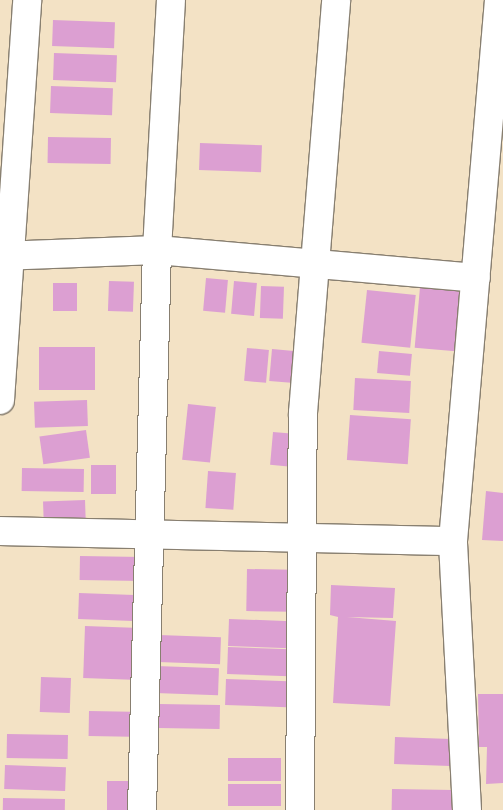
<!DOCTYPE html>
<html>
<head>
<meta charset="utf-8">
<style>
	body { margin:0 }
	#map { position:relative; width:503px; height:810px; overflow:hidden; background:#f3e2c5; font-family:"IM FELL Great Primer",serif }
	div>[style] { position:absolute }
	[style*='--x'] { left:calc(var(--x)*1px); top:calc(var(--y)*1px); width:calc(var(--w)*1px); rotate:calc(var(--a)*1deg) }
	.building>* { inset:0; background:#dc9fd2; transform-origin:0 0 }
	.roads { filter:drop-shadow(1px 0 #887f70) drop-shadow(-1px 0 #887f70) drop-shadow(0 1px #887f70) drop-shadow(0 -1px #887f70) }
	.street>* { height:28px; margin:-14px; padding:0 14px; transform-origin:14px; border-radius:14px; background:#fff }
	span { translate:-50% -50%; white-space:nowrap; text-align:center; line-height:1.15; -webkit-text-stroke:4px #fcf5e5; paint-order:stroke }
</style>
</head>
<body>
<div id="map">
	<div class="building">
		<i style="left:53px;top:20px;width:62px;height:26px;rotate:2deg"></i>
		<i style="left:54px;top:53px;width:63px;height:27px;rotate:2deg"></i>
		<i style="left:51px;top:86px;width:62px;height:27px;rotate:2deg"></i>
		<i style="left:48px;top:137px;width:63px;height:26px;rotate:1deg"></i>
		<i style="left:200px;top:143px;width:62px;height:27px;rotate:2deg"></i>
		<i style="left:206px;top:278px;width:22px;height:33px;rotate:5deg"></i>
		<i style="left:109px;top:281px;width:25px;height:30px;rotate:2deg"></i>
		<i style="left:234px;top:281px;width:23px;height:33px;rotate:5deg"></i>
		<i style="left:53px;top:283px;width:24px;height:28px"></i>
		<i style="left:261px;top:286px;width:23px;height:32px;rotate:2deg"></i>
		<i style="left:420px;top:287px;width:47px;height:61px;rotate:5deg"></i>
		<i style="left:367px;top:290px;width:49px;height:53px;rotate:6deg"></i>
		<i style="left:39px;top:347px;width:56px;height:43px"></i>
		<i style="left:247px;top:348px;width:22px;height:33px;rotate:5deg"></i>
		<i style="left:272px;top:349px;width:22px;height:32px;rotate:5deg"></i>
		<i style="left:379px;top:351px;width:33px;height:22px;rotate:5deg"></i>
		<i style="left:355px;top:378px;width:56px;height:32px;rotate:3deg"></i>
		<i style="left:87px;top:400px;width:26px;height:53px;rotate:88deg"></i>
		<i style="left:188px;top:404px;width:28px;height:56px;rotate:6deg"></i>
		<i style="left:350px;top:415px;width:61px;height:45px;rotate:4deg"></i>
		<i style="left:86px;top:430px;width:28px;height:47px;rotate:82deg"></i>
		<i style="left:273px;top:432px;width:21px;height:33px;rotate:5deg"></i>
		<i style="left:91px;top:465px;width:25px;height:29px"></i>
		<i style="left:22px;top:468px;width:62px;height:23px;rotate:1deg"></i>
		<i style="left:208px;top:471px;width:28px;height:37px;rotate:4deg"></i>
		<i style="clip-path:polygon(486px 491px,503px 493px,503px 541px,482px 540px)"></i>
		<i style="left:85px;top:500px;width:24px;height:42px;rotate:88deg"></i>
		<i style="left:80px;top:556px;width:62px;height:24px;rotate:1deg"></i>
		<i style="left:247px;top:569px;width:46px;height:42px;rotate:1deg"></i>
		<i style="clip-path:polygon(331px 585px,395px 588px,393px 618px,347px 617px,396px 621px,390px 706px,333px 703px,338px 617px,330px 615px)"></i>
		<i style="left:79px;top:593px;width:62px;height:26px;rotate:2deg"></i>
		<i style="left:229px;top:619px;width:62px;height:27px;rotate:2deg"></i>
		<i style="left:85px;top:626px;width:62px;height:52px;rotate:2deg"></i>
		<i style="left:159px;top:635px;width:62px;height:27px;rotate:2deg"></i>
		<i style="left:228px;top:647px;width:62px;height:27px;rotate:2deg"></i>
		<i style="left:156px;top:666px;width:63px;height:27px;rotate:2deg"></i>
		<i style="left:41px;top:677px;width:30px;height:35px;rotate:2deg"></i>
		<i style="left:226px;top:679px;width:62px;height:26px;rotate:2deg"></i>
		<i style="clip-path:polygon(478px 694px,503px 694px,503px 783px,486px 784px,487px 747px,479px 747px)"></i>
		<i style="left:159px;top:704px;width:61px;height:24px;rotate:1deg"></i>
		<i style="left:89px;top:711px;width:56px;height:25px;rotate:1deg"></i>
		<i style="left:7px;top:734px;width:61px;height:24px;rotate:1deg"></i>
		<i style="left:395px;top:737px;width:63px;height:27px;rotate:2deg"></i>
		<i style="left:228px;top:758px;width:53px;height:23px"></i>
		<i style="left:5px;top:765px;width:61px;height:24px;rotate:2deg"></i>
		<i style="left:107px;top:781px;width:26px;height:29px"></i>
		<i style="left:228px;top:784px;width:53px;height:22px"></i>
		<i style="left:392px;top:789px;width:62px;height:21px;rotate:1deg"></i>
		<i style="left:3px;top:798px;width:62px;height:12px;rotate:1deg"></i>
	</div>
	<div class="roads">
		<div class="street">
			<i style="--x:0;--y:256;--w:157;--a:-2.2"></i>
			<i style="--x:157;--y:250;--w:320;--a:5"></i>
			<i style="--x:0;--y:400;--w:401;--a:-86.1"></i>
			<i style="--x:0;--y:531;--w:453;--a:1.3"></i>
			<i style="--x:142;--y:810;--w:560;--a:-88.47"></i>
			<i style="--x:157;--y:250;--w:250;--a:-86.8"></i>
			<i style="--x:300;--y:810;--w:397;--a:-89.6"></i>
			<i style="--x:303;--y:413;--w:414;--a:-85.4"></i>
			<i style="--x:467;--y:810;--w:269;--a:-93"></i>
			<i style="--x:453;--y:541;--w:543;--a:-85.14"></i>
		</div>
	</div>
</div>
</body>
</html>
